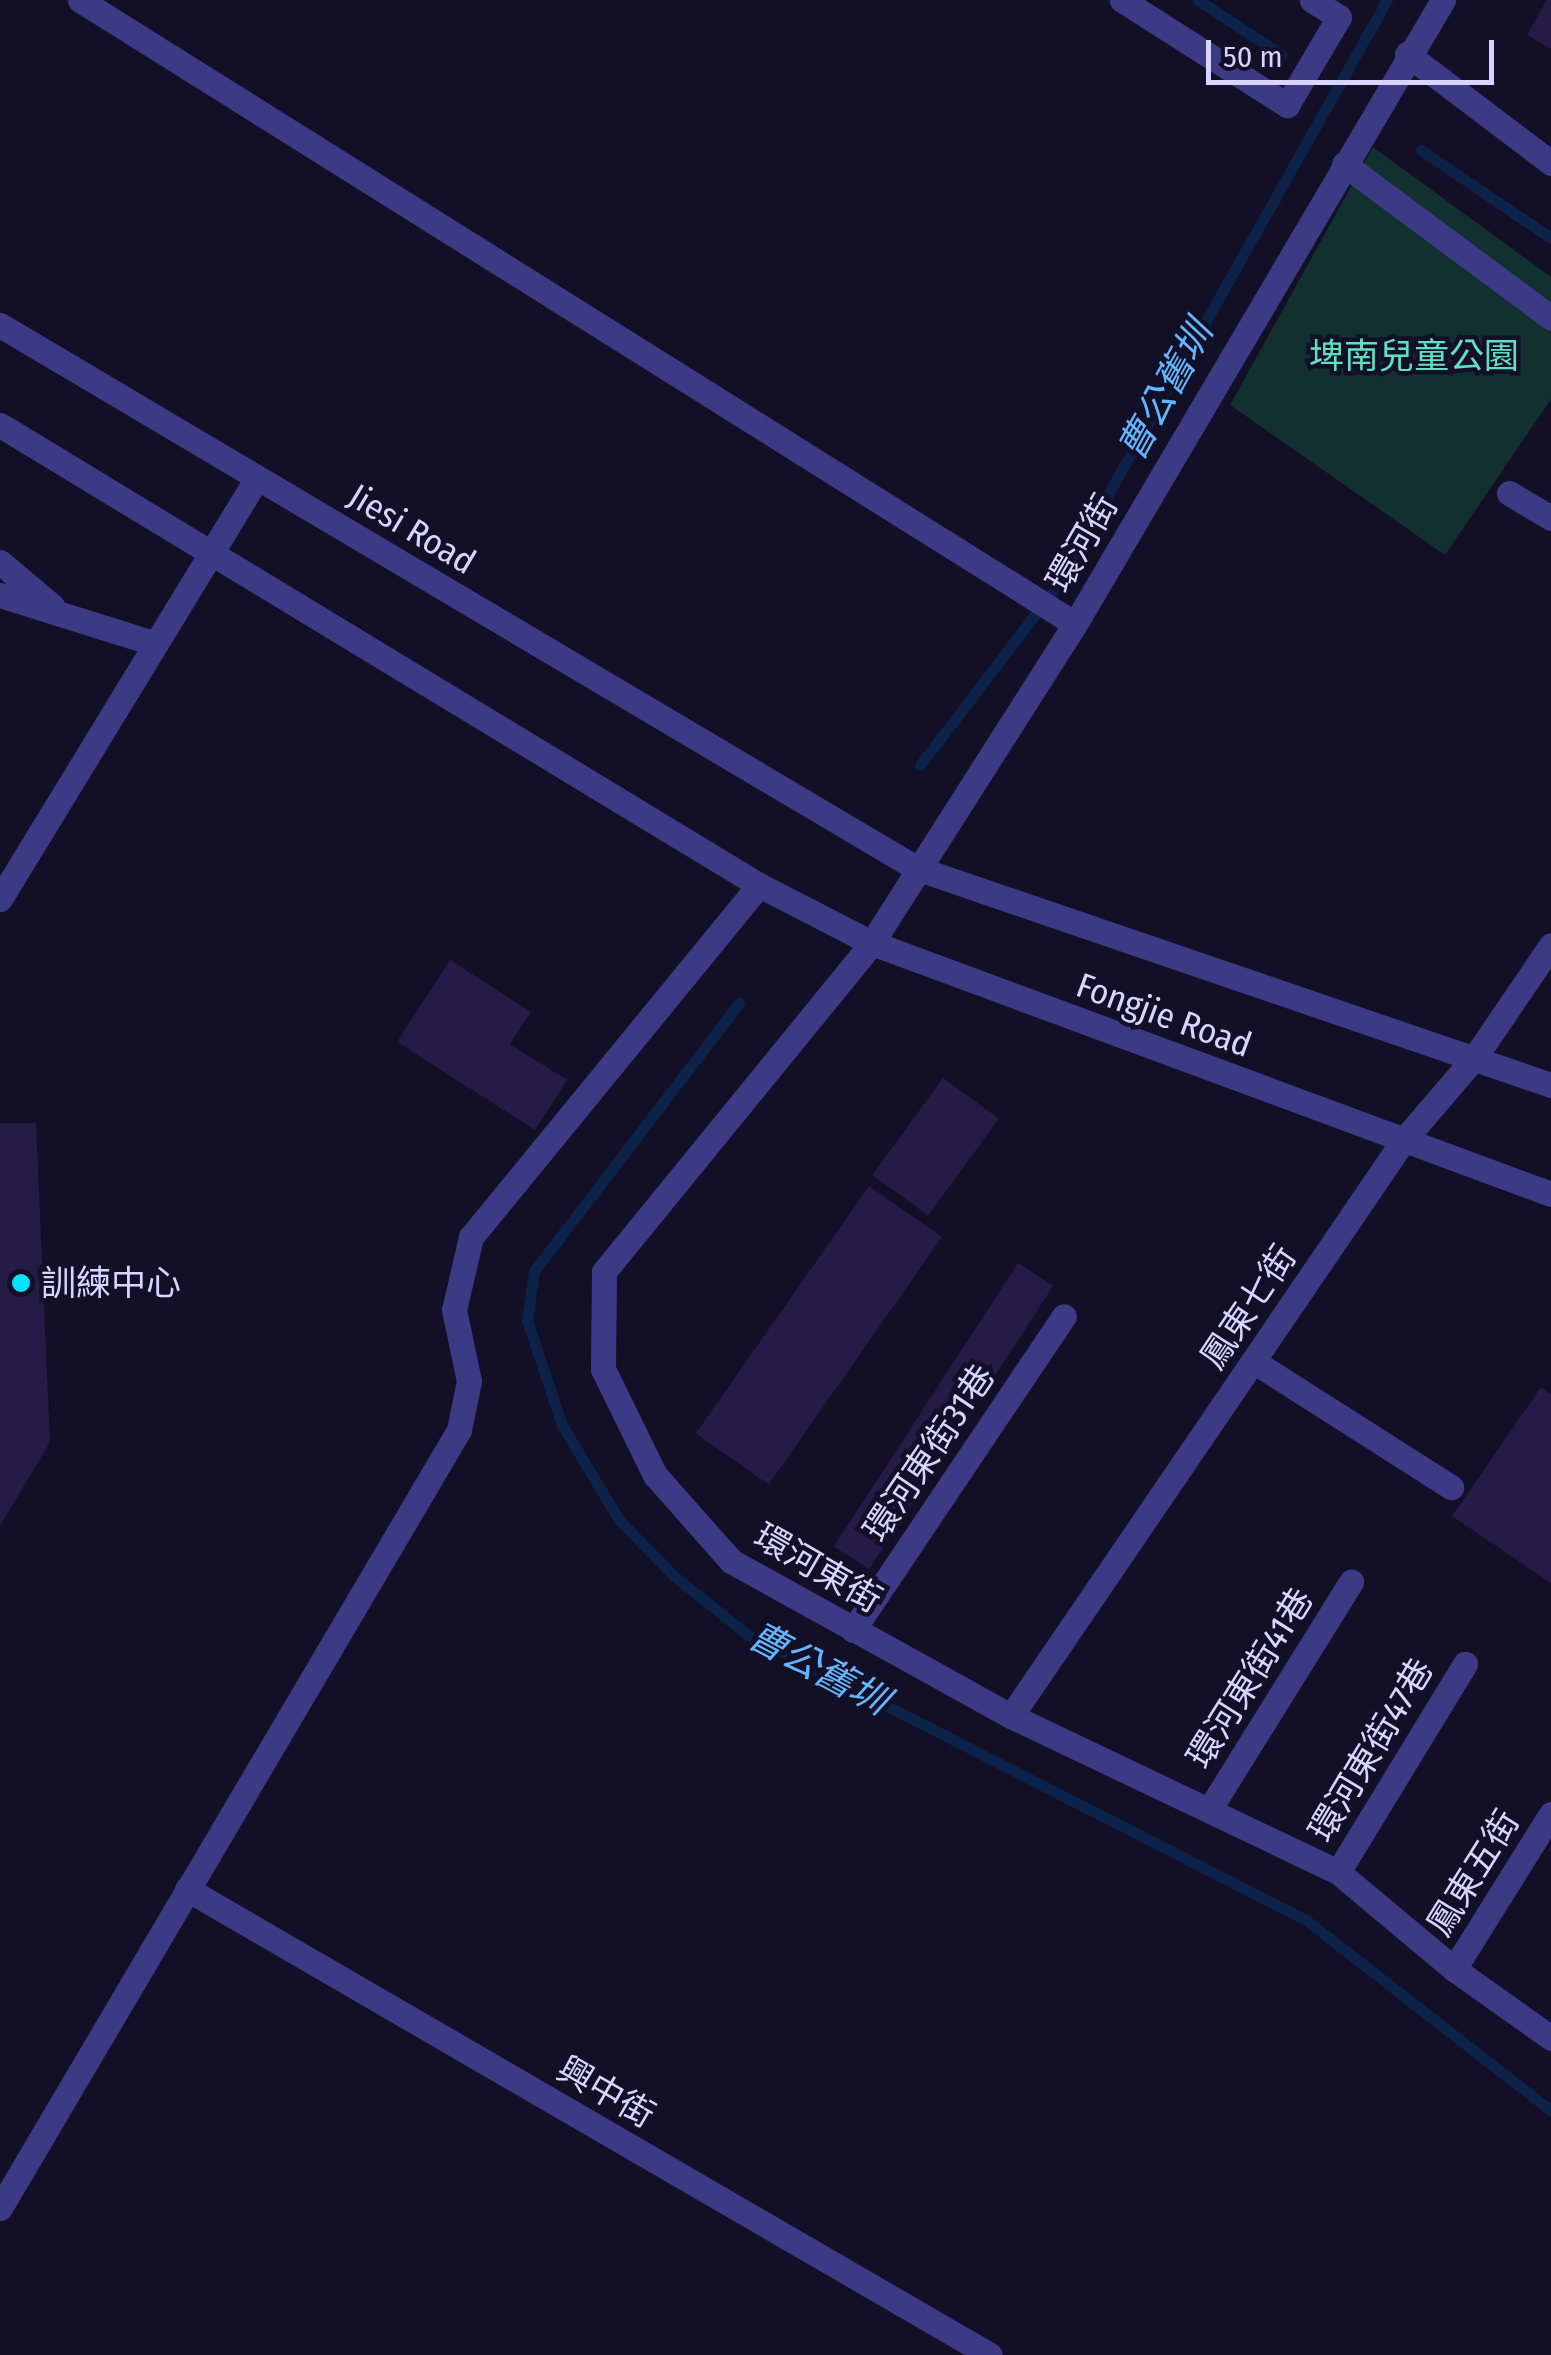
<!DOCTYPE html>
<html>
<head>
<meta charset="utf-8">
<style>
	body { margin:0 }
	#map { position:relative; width:1551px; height:2355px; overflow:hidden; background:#130f26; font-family:"Fira Sans Condensed","Noto Sans TC",sans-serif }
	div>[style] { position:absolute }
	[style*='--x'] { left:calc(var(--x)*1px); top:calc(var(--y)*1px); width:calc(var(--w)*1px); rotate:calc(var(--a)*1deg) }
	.green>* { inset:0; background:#12302f }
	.stream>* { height:11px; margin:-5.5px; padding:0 5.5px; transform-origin:5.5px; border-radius:5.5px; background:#0c2248 }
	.building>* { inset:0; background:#241b47; transform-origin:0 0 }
	.minor>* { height:25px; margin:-12.5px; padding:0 12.5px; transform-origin:12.5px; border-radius:12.5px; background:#3d3a85 }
	.dots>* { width:28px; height:28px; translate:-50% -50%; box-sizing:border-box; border:5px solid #130f26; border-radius:50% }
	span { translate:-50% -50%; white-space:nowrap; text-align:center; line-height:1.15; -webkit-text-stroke:9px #130f26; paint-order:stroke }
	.park-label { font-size:35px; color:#5fe0c0 }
	.street-label { font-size:35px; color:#d9d4ff }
	.poi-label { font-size:35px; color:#d9d4ff }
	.left { translate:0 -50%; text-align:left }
	.water-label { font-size:38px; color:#62b6ff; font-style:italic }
	.scale { position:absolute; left:1206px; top:40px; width:288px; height:45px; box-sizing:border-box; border:5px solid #d9d4ff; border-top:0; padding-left:12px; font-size:30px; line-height:35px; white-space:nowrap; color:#d9d4ff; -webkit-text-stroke:8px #130f26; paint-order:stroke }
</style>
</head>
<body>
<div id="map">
	<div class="green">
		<i style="clip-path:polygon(1373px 147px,1551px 277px,1551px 399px,1445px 555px,1230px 405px)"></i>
	</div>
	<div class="stream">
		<i style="--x:1198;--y:0;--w:100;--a:33.2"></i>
		<i style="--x:1421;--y:150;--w:157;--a:34.1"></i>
		<i style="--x:920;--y:765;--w:220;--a:-52.6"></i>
		<i style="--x:1054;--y:590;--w:677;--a:-60.56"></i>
		<i style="--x:739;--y:1003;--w:337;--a:127.4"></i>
		<i style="--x:534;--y:1271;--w:49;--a:98.1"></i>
		<i style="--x:527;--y:1320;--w:111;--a:71.6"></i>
		<i style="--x:562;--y:1425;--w:111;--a:59"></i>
		<i style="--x:619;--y:1520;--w:78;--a:45.5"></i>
		<i style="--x:674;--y:1576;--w:95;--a:38.6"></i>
		<i style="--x:748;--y:1635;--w:627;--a:27.06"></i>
		<i style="--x:1306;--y:1920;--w:311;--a:37.9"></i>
	</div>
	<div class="building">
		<i style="clip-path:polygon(1547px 0,1551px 0,1551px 49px,1527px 35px)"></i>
		<i style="clip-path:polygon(450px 960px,531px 1012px,510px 1044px,567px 1080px,535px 1130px,397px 1042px)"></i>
		<i style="left:943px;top:1078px;width:69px;height:120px;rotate:36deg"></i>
		<i style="clip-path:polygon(0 1123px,36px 1123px,50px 1442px,0 1526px)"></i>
		<i style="left:869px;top:1186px;width:89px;height:302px;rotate:35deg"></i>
		<i style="left:1018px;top:1263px;width:42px;height:338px;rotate:33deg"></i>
		<i style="clip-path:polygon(1541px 1387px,1551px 1394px,1551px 1583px,1452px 1516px)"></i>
	</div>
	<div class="minor">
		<i style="--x:80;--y:0;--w:1174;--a:32.09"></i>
		<i style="--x:1122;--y:0;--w:196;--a:32.5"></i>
		<i style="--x:1287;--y:105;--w:102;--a:-59.4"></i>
		<i style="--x:1339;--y:17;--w:32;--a:-148"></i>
		<i style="--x:1443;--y:0;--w:724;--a:120.53"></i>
		<i style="--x:1075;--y:624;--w:378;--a:122.5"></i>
		<i style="--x:872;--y:943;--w:424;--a:129.2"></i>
		<i style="--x:604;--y:1272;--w:97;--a:90.6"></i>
		<i style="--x:603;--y:1369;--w:118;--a:63.9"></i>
		<i style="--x:655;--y:1475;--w:115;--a:48.5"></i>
		<i style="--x:731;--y:1561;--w:320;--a:29"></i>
		<i style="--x:1011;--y:1716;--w:362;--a:25.5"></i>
		<i style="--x:1338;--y:1872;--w:151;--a:39.9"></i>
		<i style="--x:1454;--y:1969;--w:119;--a:35.4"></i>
		<i style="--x:1407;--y:54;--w:181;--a:37.1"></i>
		<i style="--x:1344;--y:164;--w:258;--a:36.6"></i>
		<i style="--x:0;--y:325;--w:1065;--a:30.66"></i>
		<i style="--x:916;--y:868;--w:671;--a:18.87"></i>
		<i style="--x:0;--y:425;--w:888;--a:31.22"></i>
		<i style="--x:759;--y:885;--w:127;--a:27.2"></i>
		<i style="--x:872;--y:943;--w:724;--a:20.29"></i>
		<i style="--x:1509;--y:493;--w:49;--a:30.8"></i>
		<i style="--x:0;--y:562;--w:68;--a:40.2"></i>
		<i style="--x:0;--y:595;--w:160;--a:17.4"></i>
		<i style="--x:0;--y:899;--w:493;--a:-58.6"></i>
		<i style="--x:1253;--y:1361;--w:235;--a:32.5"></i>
		<i style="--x:853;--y:1630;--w:378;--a:-56.1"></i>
		<i style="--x:1011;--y:1716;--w:696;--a:-55.72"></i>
		<i style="--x:1403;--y:1141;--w:111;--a:-49.4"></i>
		<i style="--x:1475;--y:1057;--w:135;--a:-55.8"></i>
		<i style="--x:1209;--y:1810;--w:269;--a:-58.1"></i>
		<i style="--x:1338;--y:1872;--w:244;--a:-58.6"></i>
		<i style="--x:187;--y:1889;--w:928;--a:30.13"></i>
		<i style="--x:1454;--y:1969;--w:183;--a:-58"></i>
		<i style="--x:0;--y:2208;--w:903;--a:-59.46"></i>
		<i style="--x:459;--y:1430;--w:50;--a:-78.5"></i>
		<i style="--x:469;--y:1381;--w:73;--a:-101.9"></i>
		<i style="--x:454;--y:1310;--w:75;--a:-76.9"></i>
		<i style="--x:471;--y:1237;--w:455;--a:-50.7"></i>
	</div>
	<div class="dots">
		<i style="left:21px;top:1283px;background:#00e5ff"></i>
	</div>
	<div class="park-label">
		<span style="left:1414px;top:356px">埤南兒童公園</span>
	</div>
	<div class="street-label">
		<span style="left:412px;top:529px;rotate:31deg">Jiesi Road</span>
		<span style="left:1082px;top:543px;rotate:-60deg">環河街</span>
		<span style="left:1164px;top:1015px;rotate:20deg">Fongjie Road</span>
		<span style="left:1248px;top:1307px;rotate:-56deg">鳳東七街</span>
		<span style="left:929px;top:1453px;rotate:-56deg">環河東街31巷</span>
		<span style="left:818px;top:1568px;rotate:30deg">環河東街</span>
		<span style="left:1250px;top:1678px;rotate:-58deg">環河東街41巷</span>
		<span style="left:1371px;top:1750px;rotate:-59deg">環河東街47巷</span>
		<span style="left:1473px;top:1873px;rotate:-58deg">鳳東五街</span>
		<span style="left:606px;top:2092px;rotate:30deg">興中街</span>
	</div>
	<div class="poi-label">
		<span class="left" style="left:41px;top:1283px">訓練中心</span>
	</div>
	<div class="water-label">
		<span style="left:1166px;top:391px;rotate:-61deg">曹公舊圳</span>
		<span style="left:818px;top:1669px;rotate:28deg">曹公舊圳</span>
	</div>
	<div class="scale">50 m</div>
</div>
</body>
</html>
